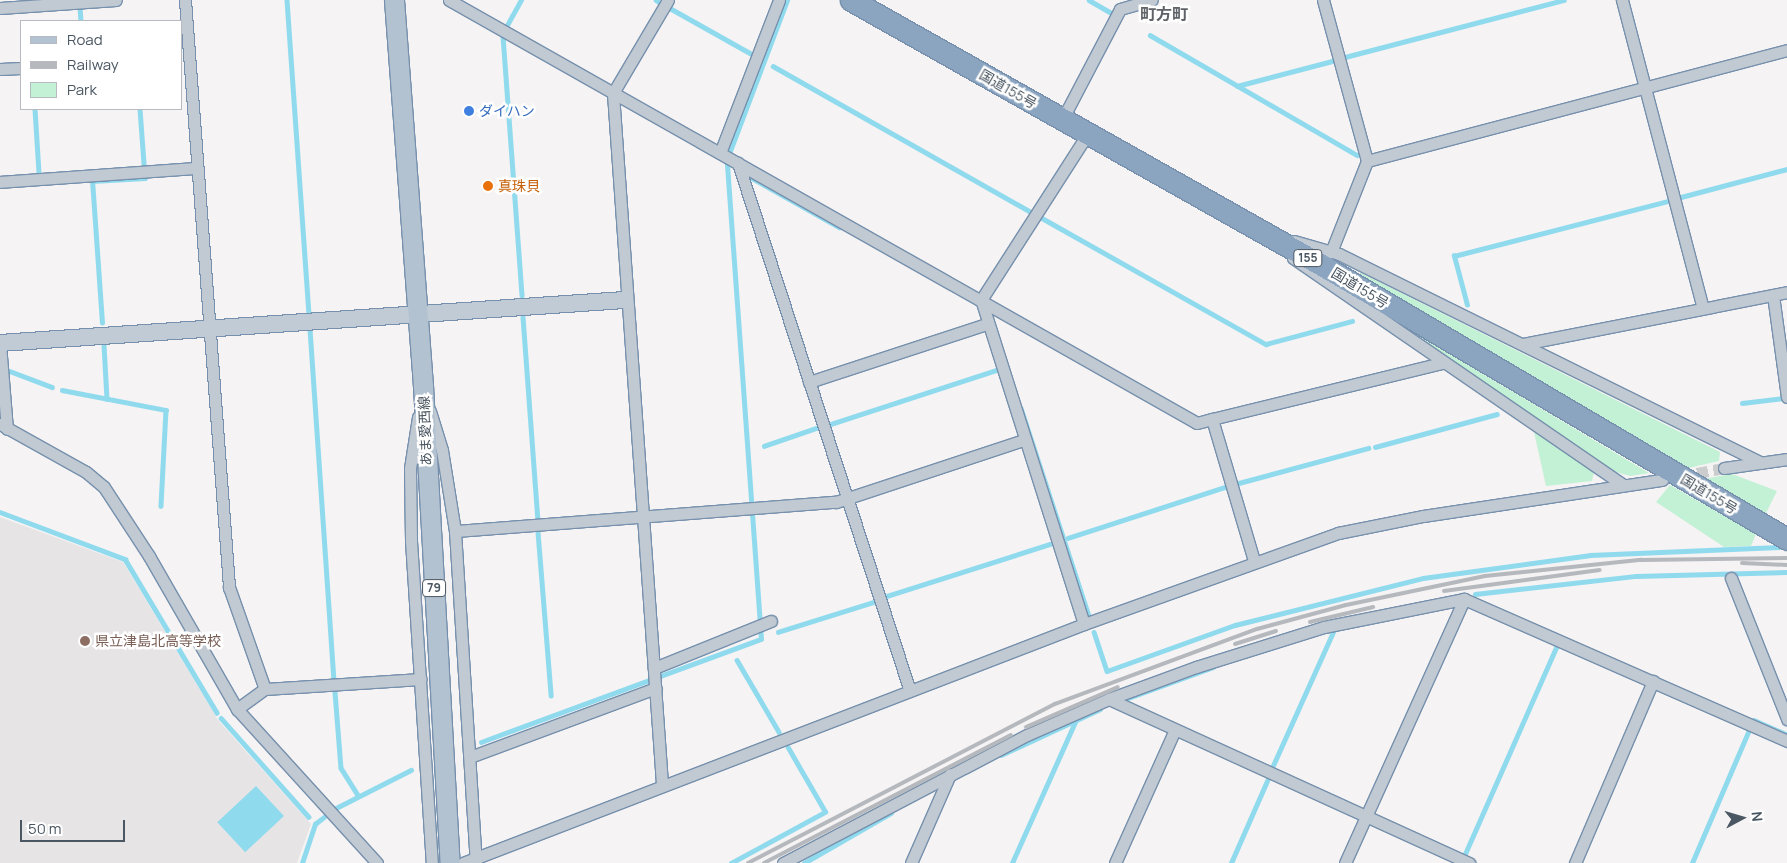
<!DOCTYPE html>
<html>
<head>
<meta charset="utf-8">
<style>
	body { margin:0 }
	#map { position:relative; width:1787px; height:863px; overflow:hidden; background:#f5f3f3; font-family:Manrope,"Noto Sans JP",sans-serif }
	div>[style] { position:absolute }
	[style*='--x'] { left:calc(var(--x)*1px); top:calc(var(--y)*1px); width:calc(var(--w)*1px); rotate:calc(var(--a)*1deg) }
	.education>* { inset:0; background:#e6e4e5 }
	.green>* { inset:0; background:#c3f1d5 }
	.water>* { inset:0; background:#90daee; transform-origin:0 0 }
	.stream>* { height:4.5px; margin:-2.25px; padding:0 2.25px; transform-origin:2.25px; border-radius:2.25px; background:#90daee }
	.street-tunnel>* { height:11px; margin-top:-5.5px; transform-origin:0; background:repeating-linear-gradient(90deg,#caccce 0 11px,transparent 0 16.5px) }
	.roads { filter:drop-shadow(1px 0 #7690ad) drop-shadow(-1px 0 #7690ad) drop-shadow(0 1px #7690ad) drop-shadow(0 -1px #7690ad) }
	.street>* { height:11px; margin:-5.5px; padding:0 5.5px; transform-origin:5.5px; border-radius:5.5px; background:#c1cad2 }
	.secondary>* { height:16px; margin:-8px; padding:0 8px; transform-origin:8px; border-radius:8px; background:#c1cbd6 }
	.primary>* { height:19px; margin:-9.5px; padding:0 9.5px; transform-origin:9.5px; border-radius:9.5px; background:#b3c2d1 }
	.highway>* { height:21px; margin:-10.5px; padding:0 10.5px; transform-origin:10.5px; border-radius:10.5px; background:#8ba5c1 }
	.rail>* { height:4px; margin:-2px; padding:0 2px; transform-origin:2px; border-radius:2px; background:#b5b8bd }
	.dots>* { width:14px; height:14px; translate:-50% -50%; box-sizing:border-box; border:2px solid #fff; border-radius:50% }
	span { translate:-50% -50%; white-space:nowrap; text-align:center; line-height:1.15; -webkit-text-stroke:5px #fff; paint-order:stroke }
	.shield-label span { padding:1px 4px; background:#fff; border:1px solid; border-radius:4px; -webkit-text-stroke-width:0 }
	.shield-label { font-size:12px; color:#4a5661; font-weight:700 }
	.street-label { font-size:14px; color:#4a5661 }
	.shop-label { font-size:14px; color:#366cbe }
	.left { translate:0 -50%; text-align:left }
	.food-label { font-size:14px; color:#c56008 }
	.education-label { font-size:14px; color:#785e54 }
	.quarter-label { font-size:16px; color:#5f6368; font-weight:700 }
	.legend { position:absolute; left:20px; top:20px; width:162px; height:90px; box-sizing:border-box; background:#fff; border:1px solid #b7bbc0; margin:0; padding:6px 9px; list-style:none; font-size:15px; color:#4a5661 }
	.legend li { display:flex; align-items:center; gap:10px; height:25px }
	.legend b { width:25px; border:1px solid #b7bbc0 }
	.north { position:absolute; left:1717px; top:793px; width:50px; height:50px; -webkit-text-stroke:4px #fff; paint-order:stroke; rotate:84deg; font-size:14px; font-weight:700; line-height:20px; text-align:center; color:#4a5661 }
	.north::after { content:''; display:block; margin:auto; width:18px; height:22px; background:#4a5661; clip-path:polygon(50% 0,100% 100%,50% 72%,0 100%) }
	.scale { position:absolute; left:20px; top:820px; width:105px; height:22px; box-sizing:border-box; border:2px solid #4a5661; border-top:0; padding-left:6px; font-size:15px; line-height:18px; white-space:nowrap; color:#4a5661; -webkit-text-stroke:4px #fff; paint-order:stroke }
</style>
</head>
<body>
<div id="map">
	<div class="education">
		<i style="clip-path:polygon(0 517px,123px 562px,218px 720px,311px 824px,297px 863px,0 863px)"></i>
	</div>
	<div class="green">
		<i style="clip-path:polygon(1361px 273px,1720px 452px,1719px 461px,1684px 469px,1357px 276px)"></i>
		<i style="clip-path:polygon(1367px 305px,1649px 473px,1630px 476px,1616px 472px)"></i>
		<i style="clip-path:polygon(1534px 432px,1594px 472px,1592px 481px,1546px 486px)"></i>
		<i style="clip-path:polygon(1732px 474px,1777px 491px,1765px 515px,1703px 479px)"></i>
		<i style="clip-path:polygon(1670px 485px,1756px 534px,1751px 546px,1724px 547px,1656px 502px)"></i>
	</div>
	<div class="water">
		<i style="left:256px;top:786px;width:41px;height:53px;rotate:47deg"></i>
	</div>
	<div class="stream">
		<i style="--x:287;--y:0;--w:313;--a:86"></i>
		<i style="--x:656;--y:0;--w:4;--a:34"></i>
		<i style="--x:1089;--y:0;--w:24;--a:30"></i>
		<i style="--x:80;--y:7;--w:14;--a:86"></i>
		<i style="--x:668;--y:7;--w:94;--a:29.3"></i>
		<i style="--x:506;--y:27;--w:31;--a:-61"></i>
		<i style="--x:1150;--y:35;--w:239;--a:30.1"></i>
		<i style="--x:503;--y:36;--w:260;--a:85.8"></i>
		<i style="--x:1345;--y:57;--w:226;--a:-14.6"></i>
		<i style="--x:773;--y:66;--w:296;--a:29.5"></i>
		<i style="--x:1237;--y:86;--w:98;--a:-14.7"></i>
		<i style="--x:35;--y:109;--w:64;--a:86.4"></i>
		<i style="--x:140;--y:109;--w:55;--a:85.8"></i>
		<i style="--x:752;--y:178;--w:100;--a:29.4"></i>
		<i style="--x:1681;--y:197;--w:110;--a:-14.8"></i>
		<i style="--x:1042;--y:218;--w:257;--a:29.4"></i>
		<i style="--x:1266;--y:344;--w:89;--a:-15"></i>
		<i style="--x:1467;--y:305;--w:51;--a:-104.9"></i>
		<i style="--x:1454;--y:256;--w:221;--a:-14.4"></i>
		<i style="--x:523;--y:317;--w:204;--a:85.8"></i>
		<i style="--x:102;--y:323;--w:142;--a:-94"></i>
		<i style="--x:92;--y:181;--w:53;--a:-3.2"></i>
		<i style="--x:310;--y:329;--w:350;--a:86.1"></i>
		<i style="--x:104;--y:345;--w:54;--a:86.8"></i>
		<i style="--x:7;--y:370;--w:48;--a:20.7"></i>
		<i style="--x:62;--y:390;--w:106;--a:10.9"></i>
		<i style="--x:166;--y:410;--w:96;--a:93"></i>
		<i style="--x:1742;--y:403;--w:42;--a:-6.8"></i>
		<i style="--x:1021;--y:408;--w:219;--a:71.9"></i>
		<i style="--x:828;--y:425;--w:177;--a:-18.1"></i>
		<i style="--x:764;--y:446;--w:55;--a:-19.1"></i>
		<i style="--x:1375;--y:447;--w:126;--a:-15.1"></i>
		<i style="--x:1235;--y:484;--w:138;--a:-15.1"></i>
		<i style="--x:0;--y:512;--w:134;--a:20.6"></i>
		<i style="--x:125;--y:559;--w:179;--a:59.1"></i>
		<i style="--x:538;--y:532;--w:164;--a:85.4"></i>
		<i style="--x:1068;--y:538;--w:168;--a:-18"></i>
		<i style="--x:1475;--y:594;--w:162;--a:-6.4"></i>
		<i style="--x:1636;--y:576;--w:151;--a:-1.5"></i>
		<i style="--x:884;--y:597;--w:174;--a:-17.7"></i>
		<i style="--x:778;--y:632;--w:100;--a:-17.5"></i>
		<i style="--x:1094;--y:632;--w:41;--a:71.6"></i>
		<i style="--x:1107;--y:671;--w:136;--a:-19.8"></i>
		<i style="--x:1235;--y:625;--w:194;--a:-14"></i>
		<i style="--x:1423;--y:578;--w:169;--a:-7.8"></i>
		<i style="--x:1590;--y:555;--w:189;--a:-2.4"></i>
		<i style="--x:737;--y:660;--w:83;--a:59.7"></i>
		<i style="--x:335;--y:692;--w:76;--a:85.5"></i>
		<i style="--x:341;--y:768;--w:32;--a:58"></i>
		<i style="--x:1120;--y:701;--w:99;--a:-20.1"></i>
		<i style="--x:221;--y:718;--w:132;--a:48.4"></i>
		<i style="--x:1754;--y:720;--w:36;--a:24"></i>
		<i style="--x:481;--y:742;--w:298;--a:-20.2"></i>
		<i style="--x:761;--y:639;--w:481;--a:-94.1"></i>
		<i style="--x:727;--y:159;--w:170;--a:-69.3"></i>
		<i style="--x:1001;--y:755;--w:109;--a:-24.9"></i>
		<i style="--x:1271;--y:770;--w:154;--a:-65.8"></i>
		<i style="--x:336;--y:808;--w:84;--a:-26.9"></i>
		<i style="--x:1465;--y:854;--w:228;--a:-66.2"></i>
		<i style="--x:302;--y:863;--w:41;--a:-71.6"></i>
		<i style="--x:315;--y:824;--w:11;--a:-38"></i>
		<i style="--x:731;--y:863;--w:107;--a:-28.5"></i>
		<i style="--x:825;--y:812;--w:74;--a:-120"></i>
		<i style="--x:804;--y:863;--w:100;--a:-29.9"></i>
		<i style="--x:1012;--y:863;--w:157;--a:-65.9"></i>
		<i style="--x:1231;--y:863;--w:90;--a:-66.3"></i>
		<i style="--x:1692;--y:863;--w:145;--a:-66.8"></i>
	</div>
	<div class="street-tunnel">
		<i style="--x:1681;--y:476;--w:44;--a:-10.5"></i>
	</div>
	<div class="roads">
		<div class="street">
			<i style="--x:185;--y:0;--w:589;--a:85.71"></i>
			<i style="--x:229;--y:587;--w:108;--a:70.6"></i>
			<i style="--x:449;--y:0;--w:859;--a:29.49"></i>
			<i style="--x:1197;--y:423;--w:16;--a:-15"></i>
			<i style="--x:1212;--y:419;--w:148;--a:73.5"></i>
			<i style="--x:1323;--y:0;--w:167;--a:74.7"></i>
			<i style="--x:1367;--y:161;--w:98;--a:111.6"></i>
			<i style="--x:1622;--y:0;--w:318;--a:75.3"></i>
			<i style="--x:0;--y:8;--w:116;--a:-3.9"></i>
			<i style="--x:0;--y:69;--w:21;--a:-3"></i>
			<i style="--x:1062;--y:120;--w:125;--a:-62.4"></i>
			<i style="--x:1120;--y:9;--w:33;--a:-16"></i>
			<i style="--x:720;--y:153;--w:164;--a:-68.9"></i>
			<i style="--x:1367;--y:161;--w:434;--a:-14.8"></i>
			<i style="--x:738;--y:163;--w:555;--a:71.96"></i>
			<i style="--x:0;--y:182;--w:197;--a:-4.1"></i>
			<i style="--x:1294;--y:241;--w:47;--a:16.1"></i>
			<i style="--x:1339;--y:254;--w:471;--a:26.3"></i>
			<i style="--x:1293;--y:258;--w:401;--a:34.5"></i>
			<i style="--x:1773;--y:295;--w:103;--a:82.2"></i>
			<i style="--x:0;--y:344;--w:85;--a:85.3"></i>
			<i style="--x:1523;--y:344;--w:269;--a:-11.1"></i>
			<i style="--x:809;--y:382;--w:186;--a:-18.1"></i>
			<i style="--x:430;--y:411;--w:41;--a:72.9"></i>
			<i style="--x:442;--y:450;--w:82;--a:80.9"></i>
			<i style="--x:455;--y:531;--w:333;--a:86.4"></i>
			<i style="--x:418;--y:417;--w:52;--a:98.9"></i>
			<i style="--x:410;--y:468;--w:73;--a:89.2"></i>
			<i style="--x:411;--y:541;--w:323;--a:86.3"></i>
			<i style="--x:1212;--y:419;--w:237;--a:-13.7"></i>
			<i style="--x:0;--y:424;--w:98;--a:29.2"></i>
			<i style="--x:86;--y:472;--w:23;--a:40"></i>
			<i style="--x:104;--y:487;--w:82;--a:56.9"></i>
			<i style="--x:149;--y:556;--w:177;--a:60.1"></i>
			<i style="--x:237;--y:709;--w:208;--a:47.7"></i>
			<i style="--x:1724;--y:468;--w:64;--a:-8.1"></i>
			<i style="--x:455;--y:531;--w:382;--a:-4.4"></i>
			<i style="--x:836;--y:502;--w:198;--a:-18.3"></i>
			<i style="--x:1731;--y:578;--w:152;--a:68.3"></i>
			<i style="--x:1084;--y:624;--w:340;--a:-107.6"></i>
			<i style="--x:981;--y:300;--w:196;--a:-57.3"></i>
			<i style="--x:654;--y:668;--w:126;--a:-21.9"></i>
			<i style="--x:1109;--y:699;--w:396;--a:24.5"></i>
			<i style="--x:237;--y:709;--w:34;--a:-36"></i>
			<i style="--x:265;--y:689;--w:156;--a:-3.7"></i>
			<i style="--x:470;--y:757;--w:198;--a:-20.4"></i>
			<i style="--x:662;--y:784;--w:693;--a:-94.06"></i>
			<i style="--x:613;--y:93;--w:108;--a:-59.4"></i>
			<i style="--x:463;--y:863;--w:665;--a:-21.05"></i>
			<i style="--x:1084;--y:624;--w:270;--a:-19.7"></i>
			<i style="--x:1338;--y:533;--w:87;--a:-11.3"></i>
			<i style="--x:1423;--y:516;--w:242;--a:-8.6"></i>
			<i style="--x:783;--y:863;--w:276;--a:-27.7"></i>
			<i style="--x:1027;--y:735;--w:90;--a:-23.7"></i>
			<i style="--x:1109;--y:699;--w:93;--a:-20.2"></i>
			<i style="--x:1196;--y:667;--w:134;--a:-17.4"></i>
			<i style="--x:1324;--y:627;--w:143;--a:-11.3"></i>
			<i style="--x:911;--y:863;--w:97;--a:-66.3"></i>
			<i style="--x:1115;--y:863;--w:144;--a:-65.8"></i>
			<i style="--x:1345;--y:863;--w:290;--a:-65.7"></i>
			<i style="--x:1464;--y:599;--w:353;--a:23.7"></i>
			<i style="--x:1575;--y:863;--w:198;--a:-66.8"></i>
		</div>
		<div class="secondary">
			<i style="--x:0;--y:343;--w:626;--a:-3.94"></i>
		</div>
		<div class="primary">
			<i style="--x:394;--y:0;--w:387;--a:85.7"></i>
			<i style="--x:423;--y:386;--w:478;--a:86.8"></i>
		</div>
		<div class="highway">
			<i style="--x:851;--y:0;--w:544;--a:29.39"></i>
			<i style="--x:1325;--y:267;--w:536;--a:30.49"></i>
		</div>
	</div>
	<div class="rail">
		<i style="--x:1742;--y:563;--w:45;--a:2.5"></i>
		<i style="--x:1444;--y:591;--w:157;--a:-7.7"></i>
		<i style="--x:1310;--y:622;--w:65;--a:-13.4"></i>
		<i style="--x:1235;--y:644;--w:43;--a:-17.6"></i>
		<i style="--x:1026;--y:727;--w:100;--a:-23.5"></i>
		<i style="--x:748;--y:863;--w:346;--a:-27.4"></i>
		<i style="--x:1055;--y:704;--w:215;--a:-20.4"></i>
		<i style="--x:1257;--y:629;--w:92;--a:-15.1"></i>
		<i style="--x:1346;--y:605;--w:142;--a:-11.8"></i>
		<i style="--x:1485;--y:576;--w:157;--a:-5.9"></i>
		<i style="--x:1641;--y:560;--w:146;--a:-0.8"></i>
		<i style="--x:764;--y:863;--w:278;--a:-27.4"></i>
	</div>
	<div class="dots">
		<i style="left:469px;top:111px;background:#3f7fe0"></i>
		<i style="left:488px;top:186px;background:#e8710a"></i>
		<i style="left:85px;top:641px;background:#8d6e63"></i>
	</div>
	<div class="shield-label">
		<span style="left:1308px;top:258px">155</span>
		<span style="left:434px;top:588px">79</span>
	</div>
	<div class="street-label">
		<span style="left:1008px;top:89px;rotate:30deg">国道155号</span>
		<span style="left:1360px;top:288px;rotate:31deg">国道155号</span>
		<span style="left:425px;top:431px;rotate:-92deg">あま愛西線</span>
		<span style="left:1709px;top:494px;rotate:31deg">国道155号</span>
	</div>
	<div class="shop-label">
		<span class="left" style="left:479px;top:111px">ダイハン</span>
	</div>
	<div class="food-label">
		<span class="left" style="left:498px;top:186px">真珠貝</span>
	</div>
	<div class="education-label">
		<span class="left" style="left:95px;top:641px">県立津島北高等学校</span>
	</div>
	<div class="quarter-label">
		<span style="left:1164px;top:14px">町方町</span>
	</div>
	<ul class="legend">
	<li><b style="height:6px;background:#b3c2d1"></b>Road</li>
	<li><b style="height:6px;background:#b5b8bd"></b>Railway</li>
	<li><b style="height:14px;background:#c3f1d5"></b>Park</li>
	</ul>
	<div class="north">N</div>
	<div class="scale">50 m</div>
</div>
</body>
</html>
